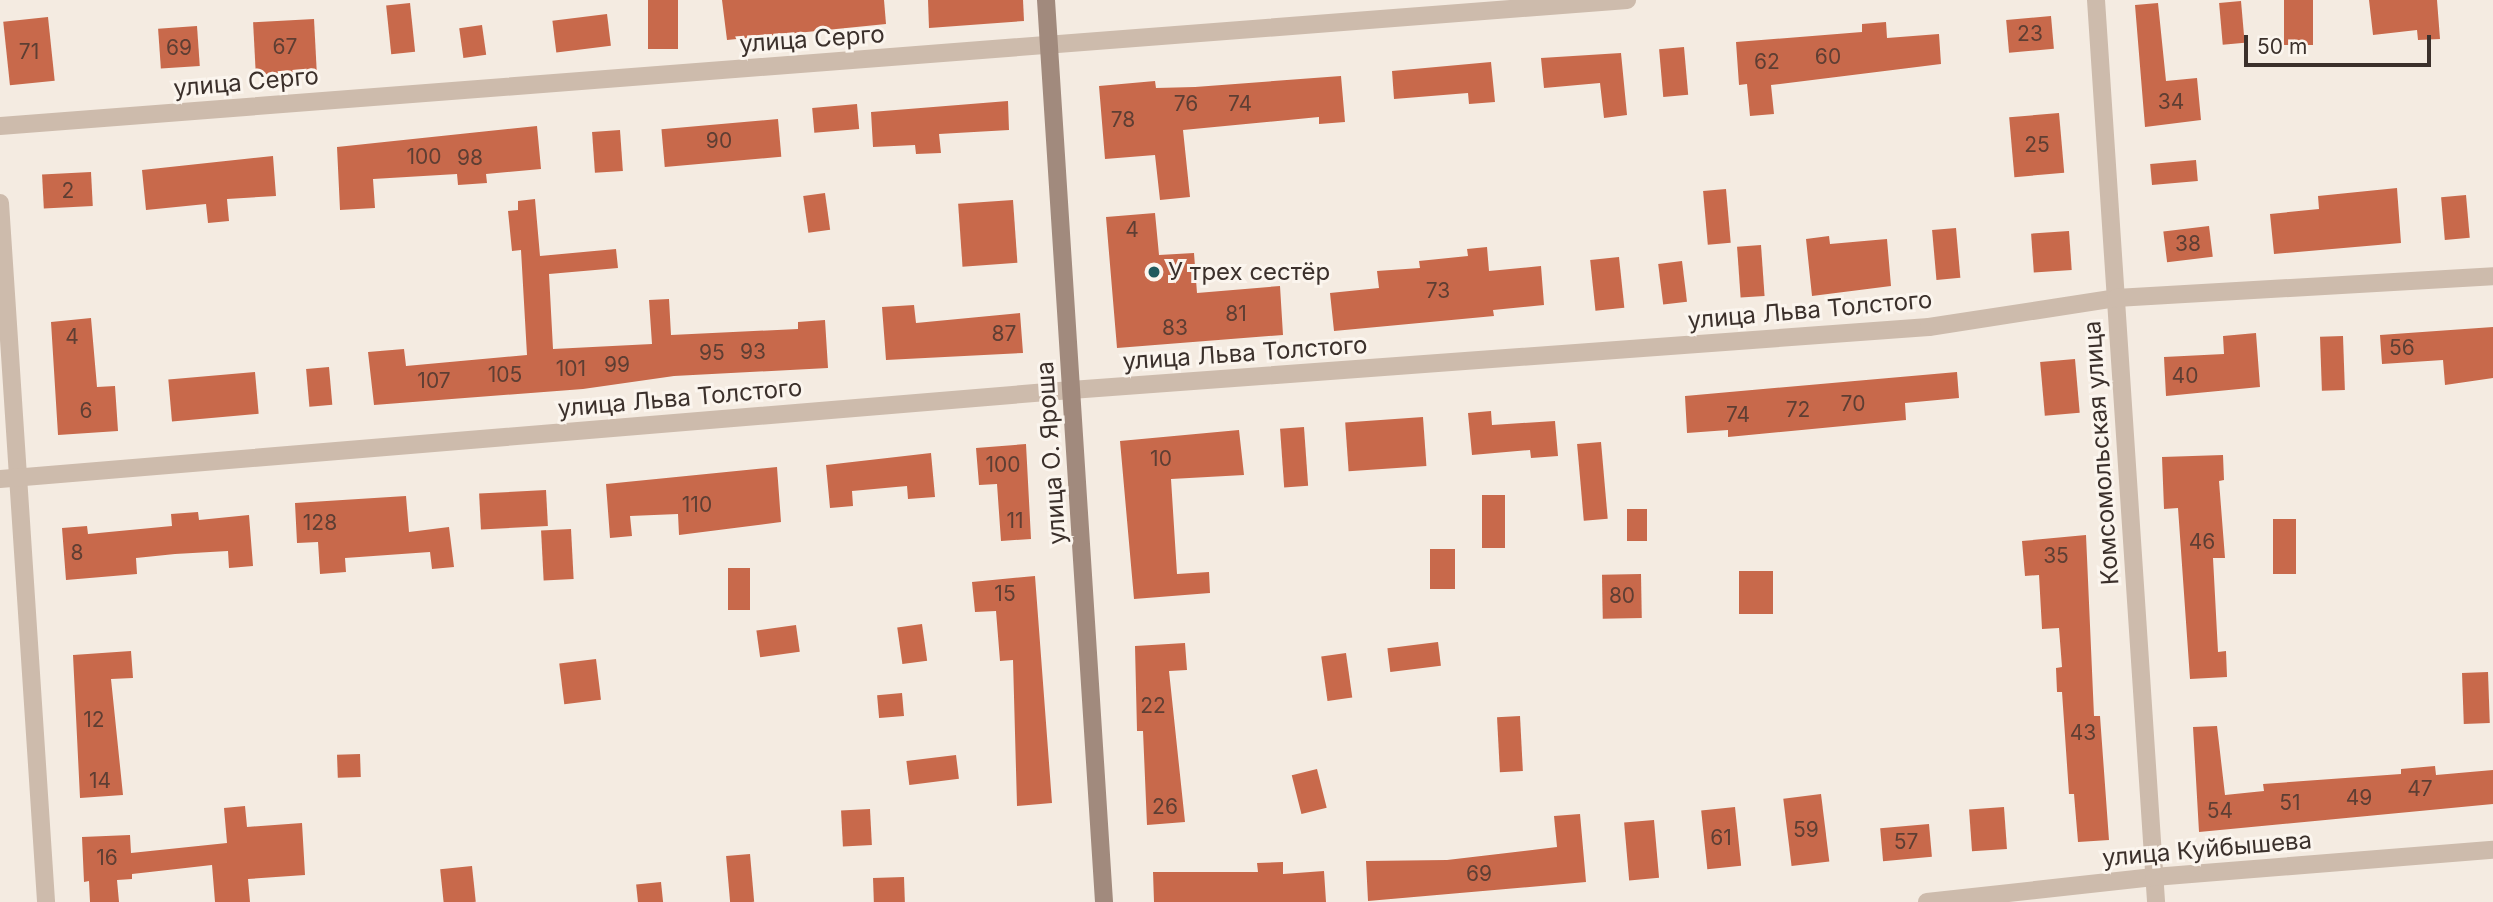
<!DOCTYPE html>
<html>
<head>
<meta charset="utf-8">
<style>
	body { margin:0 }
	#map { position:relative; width:2493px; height:902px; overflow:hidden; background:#f4ebe1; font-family:Inter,sans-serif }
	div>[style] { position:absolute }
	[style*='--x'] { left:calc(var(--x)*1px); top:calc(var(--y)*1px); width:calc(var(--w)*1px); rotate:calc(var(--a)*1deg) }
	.building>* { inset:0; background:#c8694b; transform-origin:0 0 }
	.street>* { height:18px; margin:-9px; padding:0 9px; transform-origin:9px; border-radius:9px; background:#cdbbac }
	.secondary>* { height:18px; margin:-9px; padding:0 9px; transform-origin:9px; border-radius:9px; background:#a18a7d }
	.dots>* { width:19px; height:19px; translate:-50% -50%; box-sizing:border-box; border:4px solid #fbf5ee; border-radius:50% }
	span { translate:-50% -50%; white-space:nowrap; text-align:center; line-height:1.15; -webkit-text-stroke:6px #fbf5ee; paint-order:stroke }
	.number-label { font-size:21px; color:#5e3e33 }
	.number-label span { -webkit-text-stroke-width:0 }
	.street-label { font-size:24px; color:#3b302b }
	.poi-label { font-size:24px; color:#3b302b }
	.left { translate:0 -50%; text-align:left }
	.scale { position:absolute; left:2244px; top:35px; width:187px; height:32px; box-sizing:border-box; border:4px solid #3b302b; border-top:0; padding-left:9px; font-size:21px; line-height:24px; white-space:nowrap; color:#3b302b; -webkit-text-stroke:5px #fbf5ee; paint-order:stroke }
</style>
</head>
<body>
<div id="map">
	<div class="building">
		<i style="left:648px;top:0;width:30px;height:49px"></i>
		<i style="clip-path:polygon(722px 0,884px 0,886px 24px,727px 40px)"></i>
		<i style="clip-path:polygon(928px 0,1023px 0,1024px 21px,929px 28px)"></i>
		<i style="left:2284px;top:0;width:29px;height:45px"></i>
		<i style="clip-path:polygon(2369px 0,2437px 0,2440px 39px,2418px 40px,2417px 30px,2373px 35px)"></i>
		<i style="left:2241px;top:1px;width:42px;height:22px;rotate:85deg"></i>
		<i style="left:410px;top:3px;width:49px;height:24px;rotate:84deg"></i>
		<i style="clip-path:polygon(2158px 3px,2166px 81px,2197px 78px,2201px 120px,2145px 127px,2135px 5px)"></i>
		<i style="left:607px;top:14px;width:32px;height:55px;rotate:83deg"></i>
		<i style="left:2051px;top:16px;width:33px;height:45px;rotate:85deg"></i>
		<i style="left:48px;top:17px;width:64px;height:45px;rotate:84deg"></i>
		<i style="left:314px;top:19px;width:53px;height:61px;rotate:87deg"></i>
		<i style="clip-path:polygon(1886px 22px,1887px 38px,1939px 34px,1941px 64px,1771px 85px,1774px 114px,1750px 116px,1747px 84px,1739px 85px,1736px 42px,1862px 32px,1862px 24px)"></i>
		<i style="left:482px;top:25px;width:30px;height:23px;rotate:82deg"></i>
		<i style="left:197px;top:26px;width:40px;height:39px;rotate:86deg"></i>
		<i style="left:1684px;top:47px;width:48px;height:25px;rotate:85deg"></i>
		<i style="clip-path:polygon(1621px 53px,1627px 115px,1604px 118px,1600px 83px,1544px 88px,1541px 58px)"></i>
		<i style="clip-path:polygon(1491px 62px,1495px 102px,1469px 104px,1468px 93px,1394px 99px,1392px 71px)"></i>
		<i style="clip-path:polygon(1341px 76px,1345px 122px,1319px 124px,1319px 117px,1183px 130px,1190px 197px,1160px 200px,1155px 155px,1105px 159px,1099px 86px,1155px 81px,1156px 88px,1195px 87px)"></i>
		<i style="clip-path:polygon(1008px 101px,1009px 130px,939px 134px,941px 153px,916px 154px,915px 145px,873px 147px,871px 112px)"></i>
		<i style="left:857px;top:104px;width:25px;height:45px;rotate:85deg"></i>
		<i style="left:2059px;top:113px;width:60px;height:50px;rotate:85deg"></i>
		<i style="left:778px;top:119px;width:38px;height:117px;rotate:85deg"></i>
		<i style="clip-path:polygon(537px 126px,541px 169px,486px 174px,487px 183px,458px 185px,457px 174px,373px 179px,375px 208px,340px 210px,337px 147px)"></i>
		<i style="left:620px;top:130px;width:41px;height:28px;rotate:86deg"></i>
		<i style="clip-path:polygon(273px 156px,276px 196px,227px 199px,229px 221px,208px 223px,206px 204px,146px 210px,142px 170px)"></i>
		<i style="left:2196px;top:160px;width:21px;height:46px;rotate:85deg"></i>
		<i style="left:91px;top:172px;width:34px;height:49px;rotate:87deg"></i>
		<i style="clip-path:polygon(2397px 188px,2401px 243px,2274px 254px,2270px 214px,2319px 209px,2318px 196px)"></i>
		<i style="left:1726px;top:189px;width:54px;height:23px;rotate:85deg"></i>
		<i style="left:825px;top:193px;width:37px;height:22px;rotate:82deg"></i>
		<i style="left:2466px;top:195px;width:43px;height:25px;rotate:85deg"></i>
		<i style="clip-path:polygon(535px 199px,540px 256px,616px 249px,618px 268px,549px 274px,553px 349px,652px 344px,649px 300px,669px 299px,671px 335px,798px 329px,798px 322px,825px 320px,828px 368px,674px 376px,583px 389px,374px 405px,368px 352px,404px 349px,406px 366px,527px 355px,521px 250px,512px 251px,508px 211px,518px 210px,518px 201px)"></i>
		<i style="left:1013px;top:200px;width:63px;height:55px;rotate:86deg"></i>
		<i style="clip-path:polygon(1155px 213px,1159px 255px,1194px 253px,1197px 293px,1280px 286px,1283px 335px,1117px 348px,1106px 217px)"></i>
		<i style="left:2209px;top:226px;width:31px;height:46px;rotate:83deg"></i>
		<i style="left:1956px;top:228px;width:50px;height:24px;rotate:85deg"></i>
		<i style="left:2069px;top:231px;width:39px;height:38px;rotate:86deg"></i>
		<i style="clip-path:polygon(1829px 236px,1830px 244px,1887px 239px,1891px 286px,1812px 296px,1806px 239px)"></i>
		<i style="left:1761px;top:245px;width:51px;height:24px;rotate:86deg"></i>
		<i style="clip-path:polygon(1487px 247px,1489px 271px,1541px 266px,1544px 305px,1493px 310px,1494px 316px,1334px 331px,1330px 293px,1379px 288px,1377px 271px,1420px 268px,1419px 261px,1468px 256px,1467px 249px)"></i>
		<i style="left:1619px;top:257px;width:51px;height:29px;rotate:84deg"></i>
		<i style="left:1682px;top:261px;width:41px;height:24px;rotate:83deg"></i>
		<i style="clip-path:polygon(914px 305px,916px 323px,1020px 313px,1023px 353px,886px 360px,882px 307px)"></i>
		<i style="clip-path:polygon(91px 318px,97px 387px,115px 386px,118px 431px,58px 435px,51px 322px)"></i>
		<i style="clip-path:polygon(2493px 327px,2493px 378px,2445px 385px,2443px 360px,2382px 364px,2380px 335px)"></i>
		<i style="clip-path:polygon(2256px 333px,2260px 387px,2166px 396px,2164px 357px,2224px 354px,2223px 336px)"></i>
		<i style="left:2343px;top:336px;width:54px;height:23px;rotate:88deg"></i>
		<i style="left:2075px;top:359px;width:54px;height:35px;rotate:85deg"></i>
		<i style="left:329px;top:367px;width:38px;height:23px;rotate:85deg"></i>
		<i style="left:255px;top:372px;width:42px;height:87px;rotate:85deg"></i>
		<i style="clip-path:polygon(1957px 372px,1959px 398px,1905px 403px,1906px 420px,1728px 437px,1728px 430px,1687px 433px,1685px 396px)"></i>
		<i style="clip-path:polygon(1491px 411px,1492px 425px,1555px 421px,1558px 456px,1531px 458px,1530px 450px,1472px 455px,1468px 413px)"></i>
		<i style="left:1423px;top:417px;width:49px;height:78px;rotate:86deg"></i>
		<i style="left:1304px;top:427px;width:59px;height:24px;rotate:86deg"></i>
		<i style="clip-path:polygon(1239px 430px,1244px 475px,1171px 479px,1177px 574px,1209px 572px,1210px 593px,1134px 599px,1120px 441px)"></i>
		<i style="left:1601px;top:442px;width:77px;height:24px;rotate:85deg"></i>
		<i style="clip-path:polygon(1026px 444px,1031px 539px,1001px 541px,997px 484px,979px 485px,976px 448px)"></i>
		<i style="clip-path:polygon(931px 453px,935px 497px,908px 499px,907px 486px,852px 491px,853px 506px,830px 508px,826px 465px)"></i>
		<i style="clip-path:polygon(2223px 455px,2224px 480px,2219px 481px,2225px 558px,2213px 558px,2218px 652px,2226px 651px,2227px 677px,2190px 679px,2178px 508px,2164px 509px,2162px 457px)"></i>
		<i style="clip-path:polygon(777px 467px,781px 522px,679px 535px,678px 514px,630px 516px,632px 536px,610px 538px,606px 484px)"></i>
		<i style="left:546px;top:490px;width:36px;height:67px;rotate:87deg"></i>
		<i style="left:1482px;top:495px;width:23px;height:53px"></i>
		<i style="clip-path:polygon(406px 496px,409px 532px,449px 527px,454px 567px,432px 569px,430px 552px,345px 558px,346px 572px,320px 574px,318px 542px,297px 543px,295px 503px)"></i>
		<i style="left:1627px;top:509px;width:20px;height:32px"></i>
		<i style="clip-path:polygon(198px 512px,199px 520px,249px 515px,253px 566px,229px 568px,228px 551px,175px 554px,136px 558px,137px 574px,66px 580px,62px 528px,87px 526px,88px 534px,172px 526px,171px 514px)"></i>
		<i style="left:2296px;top:519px;width:55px;height:23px;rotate:90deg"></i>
		<i style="left:571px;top:529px;width:50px;height:30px;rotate:87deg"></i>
		<i style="clip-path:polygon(2086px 535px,2094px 716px,2100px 716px,2109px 840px,2078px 842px,2074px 794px,2069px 794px,2062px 692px,2057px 692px,2056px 668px,2062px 667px,2059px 628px,2042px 629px,2039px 575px,2025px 576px,2022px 541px)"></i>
		<i style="left:1430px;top:549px;width:25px;height:40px"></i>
		<i style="left:750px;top:568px;width:42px;height:22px;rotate:90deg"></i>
		<i style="left:1773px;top:571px;width:43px;height:34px;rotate:90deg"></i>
		<i style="left:1641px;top:574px;width:44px;height:39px;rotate:89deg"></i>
		<i style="clip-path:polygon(1035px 576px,1052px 803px,1017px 806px,1013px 660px,1000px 661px,996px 611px,975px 612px,972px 582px)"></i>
		<i style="left:922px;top:624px;width:37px;height:25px;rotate:82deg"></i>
		<i style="left:796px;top:625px;width:27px;height:40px;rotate:82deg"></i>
		<i style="left:1438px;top:642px;width:24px;height:51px;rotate:83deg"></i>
		<i style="clip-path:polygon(1185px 643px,1187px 670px,1169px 671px,1185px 822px,1147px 825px,1143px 731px,1137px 731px,1135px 646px)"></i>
		<i style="clip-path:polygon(131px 651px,133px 678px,111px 679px,123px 795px,80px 798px,73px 655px)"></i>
		<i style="left:1346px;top:653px;width:45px;height:25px;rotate:82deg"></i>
		<i style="left:596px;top:659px;width:41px;height:37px;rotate:83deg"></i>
		<i style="left:2488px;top:672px;width:51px;height:26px;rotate:88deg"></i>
		<i style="left:902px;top:693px;width:23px;height:25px;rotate:85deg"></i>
		<i style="left:1520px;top:716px;width:55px;height:23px;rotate:87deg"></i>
		<i style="clip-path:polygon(2217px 726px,2225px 795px,2264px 791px,2263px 784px,2401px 774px,2401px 769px,2435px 766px,2436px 775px,2493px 770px,2493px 804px,2199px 832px,2193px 727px)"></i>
		<i style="left:360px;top:754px;width:23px;height:23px;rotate:88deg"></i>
		<i style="left:956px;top:755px;width:24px;height:50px;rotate:83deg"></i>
		<i style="left:1317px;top:769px;width:40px;height:26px;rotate:76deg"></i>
		<i style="left:1821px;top:794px;width:68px;height:38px;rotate:83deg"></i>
		<i style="clip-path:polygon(245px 806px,247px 827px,302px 823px,305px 875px,248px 879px,250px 902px,215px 902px,212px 865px,132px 874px,132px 879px,117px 880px,119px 902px,90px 902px,89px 881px,84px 882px,82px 837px,130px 835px,131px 853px,227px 843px,224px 808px)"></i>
		<i style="left:1735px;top:807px;width:59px;height:34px;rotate:84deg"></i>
		<i style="left:2004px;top:807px;width:42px;height:35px;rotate:86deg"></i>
		<i style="left:870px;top:809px;width:36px;height:29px;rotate:87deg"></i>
		<i style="clip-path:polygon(1580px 814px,1586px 882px,1368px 901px,1366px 861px,1447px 860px,1557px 847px,1554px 816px)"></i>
		<i style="left:1654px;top:820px;width:58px;height:30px;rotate:85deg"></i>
		<i style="left:1929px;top:824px;width:33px;height:49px;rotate:85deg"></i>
		<i style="left:750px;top:854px;width:48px;height:24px;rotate:85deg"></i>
		<i style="clip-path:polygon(1283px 862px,1283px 874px,1324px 871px,1326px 902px,1154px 902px,1153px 872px,1258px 872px,1257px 863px)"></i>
		<i style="left:472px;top:866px;width:36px;height:32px;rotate:84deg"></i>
		<i style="left:904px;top:877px;width:25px;height:31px;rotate:88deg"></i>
		<i style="left:661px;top:882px;width:20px;height:25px;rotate:84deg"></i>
	</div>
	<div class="street">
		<i style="--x:2096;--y:0;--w:904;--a:86.19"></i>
		<i style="--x:0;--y:126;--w:1632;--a:-4.43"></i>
		<i style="--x:0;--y:203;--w:701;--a:86.23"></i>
		<i style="--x:0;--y:479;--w:1075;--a:-4.75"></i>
		<i style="--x:1071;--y:390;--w:860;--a:-4.2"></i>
		<i style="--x:1929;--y:327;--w:189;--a:-8.8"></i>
		<i style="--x:2116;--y:298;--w:378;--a:-3.3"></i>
		<i style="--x:1927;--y:902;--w:228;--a:-6.3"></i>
		<i style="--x:2154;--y:877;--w:340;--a:-4.6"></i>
	</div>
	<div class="secondary">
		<i style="--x:1046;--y:0;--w:904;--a:86.32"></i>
	</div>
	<div class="dots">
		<i style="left:1154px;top:272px;background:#1f5a5e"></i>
	</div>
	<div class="number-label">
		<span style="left:2030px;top:34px">23</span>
		<span style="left:285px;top:47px">67</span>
		<span style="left:179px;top:48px">69</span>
		<span style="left:29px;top:52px">71</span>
		<span style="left:1828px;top:57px">60</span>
		<span style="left:1767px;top:62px">62</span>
		<span style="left:2171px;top:102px">34</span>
		<span style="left:1186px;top:104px">76</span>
		<span style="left:1240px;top:104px">74</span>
		<span style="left:1123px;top:120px">78</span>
		<span style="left:719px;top:141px">90</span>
		<span style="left:2037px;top:145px">25</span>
		<span style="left:424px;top:157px">100</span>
		<span style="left:470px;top:158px">98</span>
		<span style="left:68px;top:191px">2</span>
		<span style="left:1132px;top:230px">4</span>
		<span style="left:2188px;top:244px">38</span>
		<span style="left:1438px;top:291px">73</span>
		<span style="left:1236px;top:314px">81</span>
		<span style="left:1175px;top:328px">83</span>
		<span style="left:1004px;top:334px">87</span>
		<span style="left:72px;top:337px">4</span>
		<span style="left:2402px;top:348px">56</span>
		<span style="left:753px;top:352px">93</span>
		<span style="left:712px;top:353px">95</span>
		<span style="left:617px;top:365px">99</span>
		<span style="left:571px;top:369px">101</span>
		<span style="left:505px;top:375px">105</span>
		<span style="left:2185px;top:376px">40</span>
		<span style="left:434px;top:381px">107</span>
		<span style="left:1853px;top:404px">70</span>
		<span style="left:1798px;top:410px">72</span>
		<span style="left:86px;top:411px">6</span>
		<span style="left:1738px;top:415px">74</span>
		<span style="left:1161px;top:459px">10</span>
		<span style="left:1003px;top:465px">100</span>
		<span style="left:697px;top:505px">110</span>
		<span style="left:1015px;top:521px">11</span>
		<span style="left:320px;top:523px">128</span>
		<span style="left:2202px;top:542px">46</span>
		<span style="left:77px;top:553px">8</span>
		<span style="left:2056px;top:556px">35</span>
		<span style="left:1005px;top:594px">15</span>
		<span style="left:1622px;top:596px">80</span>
		<span style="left:1153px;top:706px">22</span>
		<span style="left:94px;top:720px">12</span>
		<span style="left:2083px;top:733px">43</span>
		<span style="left:100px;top:781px">14</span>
		<span style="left:2420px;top:789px">47</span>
		<span style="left:2359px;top:798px">49</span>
		<span style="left:2290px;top:803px">51</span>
		<span style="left:1165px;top:807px">26</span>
		<span style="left:2220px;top:811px">54</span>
		<span style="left:1806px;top:830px">59</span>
		<span style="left:1721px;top:838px">61</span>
		<span style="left:1906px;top:842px">57</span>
		<span style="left:107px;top:858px">16</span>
		<span style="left:1479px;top:874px">69</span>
	</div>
	<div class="street-label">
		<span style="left:812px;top:39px;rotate:-4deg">улица Серго</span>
		<span style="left:246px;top:82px;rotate:-5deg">улица Серго</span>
		<span style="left:1810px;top:310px;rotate:-5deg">улица Льва Толстого</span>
		<span style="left:1245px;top:353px;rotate:-4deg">улица Льва Толстого</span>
		<span style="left:680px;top:398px;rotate:-5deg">улица Льва Толстого</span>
		<span style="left:1051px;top:453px;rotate:-94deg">улица О. Яроша</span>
		<span style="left:2101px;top:453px;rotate:-94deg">Комсомольская улица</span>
		<span style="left:2207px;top:849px;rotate:-5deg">улица Куйбышева</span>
	</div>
	<div class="poi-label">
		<span class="left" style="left:1168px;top:272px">У трех сестёр</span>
	</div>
	<div class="scale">50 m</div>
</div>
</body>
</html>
